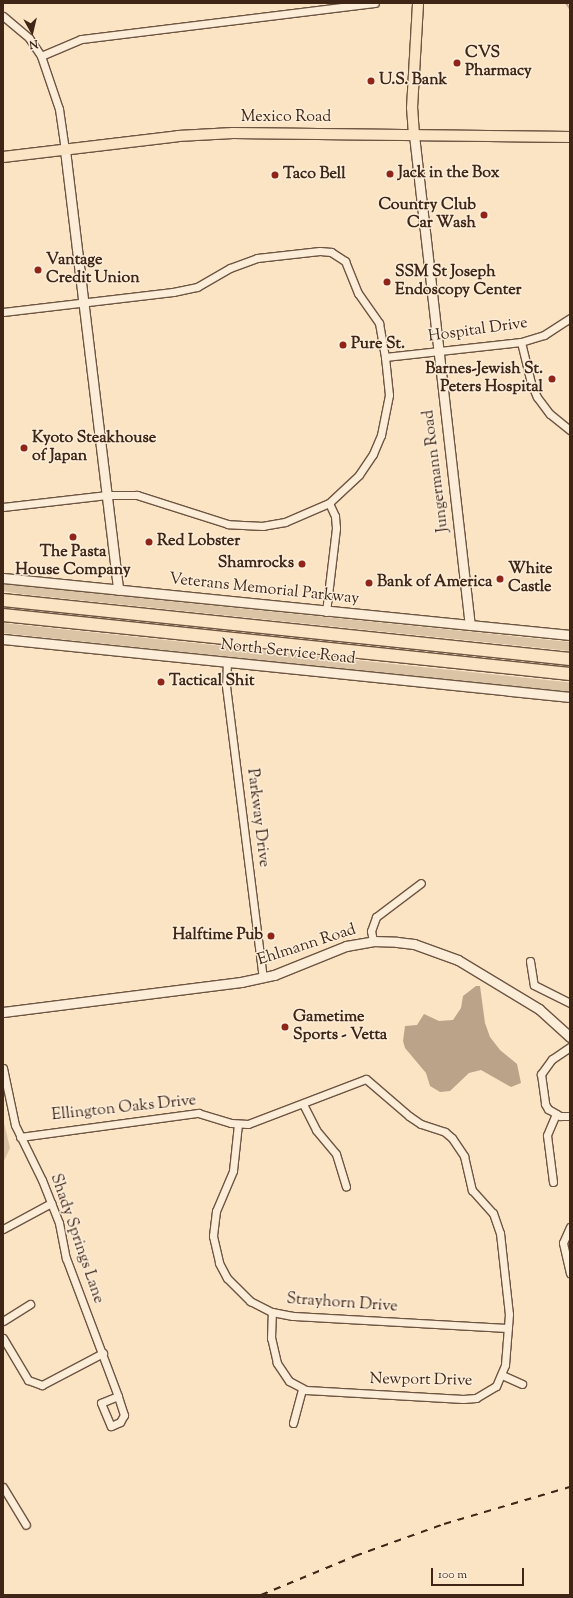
<!DOCTYPE html>
<html>
<head>
<meta charset="utf-8">
<style>
	body { margin:0 }
	#map { position:relative; width:573px; height:1598px; overflow:hidden; background:#fbe4c4; font-family:"Sorts Mill Goudy",serif }
	div>[style] { position:absolute }
	[style*='--x'] { left:calc(var(--x)*1px); top:calc(var(--y)*1px); width:calc(var(--w)*1px); rotate:calc(var(--a)*1deg) }
	.green>* { inset:0; background:#dbc4a6; transform-origin:0 0 }
	.water>* { inset:0; background:#bba389 }
	.stream>* { height:2px; margin:-1px; padding:0 1px; transform-origin:1px; border-radius:1px; background:#bba389 }
	.roads { filter:drop-shadow(1px 0 #6d5542) drop-shadow(-1px 0 #6d5542) drop-shadow(0 1px #6d5542) drop-shadow(0 -1px #6d5542) }
	.street>* { height:7px; margin:-3.5px; padding:0 3.5px; transform-origin:3.5px; border-radius:3.5px; background:#fcedd9 }
	.secondary>* { height:9px; margin:-4.5px; padding:0 4.5px; transform-origin:4.5px; border-radius:4.5px; background:#fcedd9 }
	.primary>* { height:10px; margin:-5px; padding:0 5px; transform-origin:5px; border-radius:5px; background:#fbe4c4 }
	.highway>* { height:12px; margin:-6px; padding:0 6px; transform-origin:6px; border-radius:6px; background:#fbe4c4 }
	.rail>* { height:2px; margin-top:-1px; transform-origin:0; background:repeating-linear-gradient(90deg,#3e2516 0 7px,transparent 0 14px) }
	.dots>* { width:11px; height:11px; translate:-50% -50%; box-sizing:border-box; border:2px solid #fcedd9; border-radius:50% }
	span { translate:-50% -50%; white-space:nowrap; text-align:center; line-height:1.15; -webkit-text-stroke:3px #fcedd9; paint-order:stroke }
	.poi-label { font-size:16px; color:#3e2516; font-weight:700 }
	.left { translate:0 -50%; text-align:left }
	.right { translate:-100% -50%; text-align:right }
	.street-label { font-size:16px; color:#3e2516 }
	.frame { position:absolute; inset:0; border:4px solid #3e2516; pointer-events:none }
	.north { position:absolute; left:12px; top:12px; width:40px; height:40px; -webkit-text-stroke:3px #fcedd9; paint-order:stroke; rotate:172deg; font-size:11px; font-weight:700; line-height:16px; text-align:center; color:#3e2516 }
	.north::after { content:''; display:block; margin:auto; width:14px; height:18px; background:#3e2516; clip-path:polygon(50% 0,100% 100%,50% 72%,0 100%) }
	.scale { position:absolute; left:431px; top:1568px; width:93px; height:18px; box-sizing:border-box; border:2px solid #3e2516; border-top:0; padding-left:5px; font-size:12px; line-height:14px; white-space:nowrap; color:#3e2516; -webkit-text-stroke:3px #fcedd9; paint-order:stroke }
</style>
</head>
<body>
<div id="map">
	<div class="green">
		<i style="clip-path:polygon(3px 584px,570px 642px,570px 651px,20px 594px,3px 591px)"></i>
		<i style="left:3px;top:623px;width:570px;height:10px;rotate:6deg"></i>
		<i style="clip-path:polygon(3px 1119px,10px 1148px,3px 1163px)"></i>
	</div>
	<div class="water">
		<i style="clip-path:polygon(476px 986px,480px 986px,485px 1023px,490px 1037px,500px 1050px,517px 1064px,521px 1083px,511px 1087px,481px 1070px,469px 1073px,450px 1091px,440px 1092px,430px 1086px,426px 1073px,405px 1048px,403px 1041px,405px 1026px,417px 1025px,424px 1014px,439px 1021px,453px 1020px,461px 1008px,463px 996px)"></i>
	</div>
	<div class="stream">
		<i style="--x:566;--y:3;--w:7;--a:56"></i>
	</div>
	<div class="roads">
		<div class="street">
			<i style="--x:3;--y:16;--w:34;--a:40"></i>
			<i style="--x:29;--y:38;--w:22;--a:56"></i>
			<i style="--x:41;--y:56;--w:56;--a:71.2"></i>
			<i style="--x:59;--y:109;--w:41;--a:81.7"></i>
			<i style="--x:41;--y:56;--w:43;--a:-23"></i>
			<i style="--x:81;--y:39;--w:296;--a:-7"></i>
			<i style="--x:3;--y:312;--w:171;--a:-6.7"></i>
			<i style="--x:173;--y:292;--w:25;--a:-12"></i>
			<i style="--x:197;--y:287;--w:38;--a:-30"></i>
			<i style="--x:230;--y:268;--w:29;--a:-20"></i>
			<i style="--x:257;--y:258;--w:63;--a:-6.3"></i>
			<i style="--x:320;--y:251;--w:11;--a:5"></i>
			<i style="--x:331;--y:252;--w:17;--a:33"></i>
			<i style="--x:345;--y:261;--w:35;--a:68"></i>
			<i style="--x:358;--y:293;--w:37;--a:55"></i>
			<i style="--x:379;--y:323;--w:35;--a:80"></i>
			<i style="--x:385;--y:357;--w:38;--a:84"></i>
			<i style="--x:389;--y:395;--w:41;--a:101.3"></i>
			<i style="--x:381;--y:435;--w:21;--a:113"></i>
			<i style="--x:373;--y:454;--w:25;--a:124"></i>
			<i style="--x:359;--y:475;--w:41;--a:137"></i>
			<i style="--x:329;--y:503;--w:48;--a:156.6"></i>
			<i style="--x:285;--y:522;--w:22;--a:170"></i>
			<i style="--x:263;--y:526;--w:35;--a:-177"></i>
			<i style="--x:228;--y:524;--w:96;--a:-162.3"></i>
			<i style="--x:137;--y:495;--w:30;--a:180"></i>
			<i style="--x:107;--y:495;--w:105;--a:173.4"></i>
			<i style="--x:521;--y:342;--w:42;--a:76.3"></i>
			<i style="--x:531;--y:383;--w:15;--a:67"></i>
			<i style="--x:537;--y:397;--w:21;--a:53"></i>
			<i style="--x:550;--y:414;--w:26;--a:39"></i>
			<i style="--x:385;--y:357;--w:137;--a:-6.3"></i>
			<i style="--x:521;--y:342;--w:24;--a:-17"></i>
			<i style="--x:544;--y:335;--w:31;--a:-33"></i>
			<i style="--x:326;--y:612;--w:85;--a:-83.2"></i>
			<i style="--x:336;--y:528;--w:12;--a:-95"></i>
			<i style="--x:335;--y:516;--w:14;--a:-115"></i>
			<i style="--x:227;--y:661;--w:25;--a:92"></i>
			<i style="--x:226;--y:686;--w:293;--a:82.8"></i>
			<i style="--x:373;--y:941;--w:10;--a:-101"></i>
			<i style="--x:371;--y:931;--w:15;--a:-70"></i>
			<i style="--x:376;--y:917;--w:56;--a:-37.1"></i>
			<i style="--x:530;--y:961;--w:24;--a:81"></i>
			<i style="--x:534;--y:985;--w:40;--a:26.6"></i>
			<i style="--x:570;--y:1047;--w:22;--a:146"></i>
			<i style="--x:552;--y:1059;--w:19;--a:126"></i>
			<i style="--x:541;--y:1074;--w:30;--a:82"></i>
			<i style="--x:545;--y:1104;--w:6;--a:59"></i>
			<i style="--x:548;--y:1109;--w:14;--a:30"></i>
			<i style="--x:560;--y:1116;--w:10;--a:0"></i>
			<i style="--x:3;--y:1068;--w:58;--a:78.1"></i>
			<i style="--x:15;--y:1125;--w:61;--a:63.9"></i>
			<i style="--x:42;--y:1180;--w:46;--a:68.4"></i>
			<i style="--x:59;--y:1223;--w:36;--a:79"></i>
			<i style="--x:66;--y:1258;--w:147;--a:69.4"></i>
			<i style="--x:118;--y:1396;--w:18;--a:158"></i>
			<i style="--x:101;--y:1403;--w:25;--a:67"></i>
			<i style="--x:111;--y:1426;--w:10;--a:-24"></i>
			<i style="--x:120;--y:1422;--w:8;--a:-60"></i>
			<i style="--x:124;--y:1415;--w:20;--a:-108"></i>
			<i style="--x:303;--y:1104;--w:29;--a:63"></i>
			<i style="--x:316;--y:1130;--w:31;--a:50"></i>
			<i style="--x:336;--y:1154;--w:34;--a:73"></i>
			<i style="--x:238;--y:1124;--w:47;--a:96.1"></i>
			<i style="--x:233;--y:1171;--w:43;--a:113"></i>
			<i style="--x:216;--y:1211;--w:25;--a:97"></i>
			<i style="--x:213;--y:1236;--w:28;--a:77"></i>
			<i style="--x:219;--y:1263;--w:17;--a:62"></i>
			<i style="--x:227;--y:1278;--w:33;--a:45"></i>
			<i style="--x:250;--y:1301;--w:25;--a:27"></i>
			<i style="--x:272;--y:1312;--w:21;--a:11"></i>
			<i style="--x:293;--y:1316;--w:215;--a:3.2"></i>
			<i style="--x:20;--y:1137;--w:180;--a:-7.7"></i>
			<i style="--x:198;--y:1113;--w:34;--a:17"></i>
			<i style="--x:231;--y:1123;--w:17;--a:3"></i>
			<i style="--x:248;--y:1124;--w:126;--a:-20.9"></i>
			<i style="--x:366;--y:1079;--w:57;--a:40.7"></i>
			<i style="--x:409;--y:1116;--w:14;--a:34"></i>
			<i style="--x:421;--y:1124;--w:25;--a:18"></i>
			<i style="--x:445;--y:1132;--w:9;--a:41"></i>
			<i style="--x:452;--y:1138;--w:22;--a:56"></i>
			<i style="--x:464;--y:1156;--w:35;--a:77"></i>
			<i style="--x:472;--y:1190;--w:31;--a:48"></i>
			<i style="--x:493;--y:1213;--w:21;--a:71"></i>
			<i style="--x:500;--y:1233;--w:81;--a:83.7"></i>
			<i style="--x:509;--y:1314;--w:51;--a:94.5"></i>
			<i style="--x:505;--y:1365;--w:23;--a:113"></i>
			<i style="--x:496;--y:1386;--w:23;--a:149"></i>
			<i style="--x:476;--y:1398;--w:13;--a:176"></i>
			<i style="--x:463;--y:1399;--w:157;--a:-176.7"></i>
			<i style="--x:306;--y:1390;--w:19;--a:-152"></i>
			<i style="--x:289;--y:1381;--w:22;--a:-124"></i>
			<i style="--x:277;--y:1363;--w:26;--a:-103"></i>
			<i style="--x:271;--y:1338;--w:26;--a:-88"></i>
			<i style="--x:553;--y:1182;--w:47;--a:-97.3"></i>
			<i style="--x:547;--y:1135;--w:23;--a:-67"></i>
			<i style="--x:570;--y:1227;--w:17;--a:114"></i>
			<i style="--x:563;--y:1243;--w:31;--a:77"></i>
			<i style="--x:3;--y:1229;--w:55;--a:-28.4"></i>
			<i style="--x:3;--y:1321;--w:32;--a:-32"></i>
			<i style="--x:3;--y:1338;--w:49;--a:59.2"></i>
			<i style="--x:28;--y:1380;--w:15;--a:20"></i>
			<i style="--x:42;--y:1385;--w:69;--a:-27.7"></i>
			<i style="--x:502;--y:1375;--w:22;--a:24"></i>
			<i style="--x:293;--y:1423;--w:35;--a:-75"></i>
			<i style="--x:3;--y:1487;--w:44;--a:58.8"></i>
		</div>
		<div class="secondary">
			<i style="--x:414;--y:135;--w:493;--a:83.5"></i>
			<i style="--x:65;--y:150;--w:443;--a:83.1"></i>
			<i style="--x:3;--y:578;--w:570;--a:5.74"></i>
			<i style="--x:3;--y:639;--w:570;--a:5.84"></i>
			<i style="--x:3;--y:1012;--w:240;--a:-7.2"></i>
			<i style="--x:241;--y:982;--w:34;--a:-12"></i>
			<i style="--x:274;--y:975;--w:78;--a:-21.9"></i>
			<i style="--x:346;--y:946;--w:27;--a:-10"></i>
			<i style="--x:373;--y:941;--w:24;--a:2"></i>
			<i style="--x:397;--y:942;--w:17;--a:7"></i>
			<i style="--x:414;--y:944;--w:47;--a:20"></i>
			<i style="--x:458;--y:960;--w:95;--a:31.2"></i>
			<i style="--x:539;--y:1009;--w:42;--a:42.1"></i>
		</div>
		<div class="primary">
			<i style="--x:414;--y:135;--w:27;--a:-94"></i>
			<i style="--x:412;--y:108;--w:105;--a:-86.7"></i>
			<i style="--x:3;--y:157;--w:176;--a:-6.8"></i>
			<i style="--x:178;--y:136;--w:55;--a:-3.1"></i>
			<i style="--x:233;--y:133;--w:337;--a:0.7"></i>
		</div>
		<div class="highway">
			<i style="--x:3;--y:600;--w:570;--a:5.94"></i>
			<i style="--x:3;--y:615;--w:570;--a:5.94"></i>
		</div>
	</div>
	<div class="rail">
		<i style="--x:261;--y:1595;--w:102;--a:-22.5"></i>
		<i style="--x:355;--y:1556;--w:95;--a:-19.8"></i>
		<i style="--x:444;--y:1524;--w:131;--a:-16.4"></i>
	</div>
	<div class="dots">
		<i style="left:457px;top:63px;background:#8f2418"></i>
		<i style="left:371px;top:81px;background:#8f2418"></i>
		<i style="left:390px;top:174px;background:#8f2418"></i>
		<i style="left:275px;top:175px;background:#8f2418"></i>
		<i style="left:484px;top:215px;background:#8f2418"></i>
		<i style="left:38px;top:270px;background:#8f2418"></i>
		<i style="left:387px;top:282px;background:#8f2418"></i>
		<i style="left:343px;top:345px;background:#8f2418"></i>
		<i style="left:552px;top:379px;background:#8f2418"></i>
		<i style="left:24px;top:448px;background:#8f2418"></i>
		<i style="left:73px;top:537px;background:#8f2418"></i>
		<i style="left:149px;top:542px;background:#8f2418"></i>
		<i style="left:302px;top:564px;background:#8f2418"></i>
		<i style="left:500px;top:579px;background:#8f2418"></i>
		<i style="left:369px;top:583px;background:#8f2418"></i>
		<i style="left:161px;top:682px;background:#8f2418"></i>
		<i style="left:271px;top:936px;background:#8f2418"></i>
		<i style="left:285px;top:1027px;background:#8f2418"></i>
	</div>
	<div class="poi-label">
		<span class="left" style="left:465px;top:63px">CVS<br>Pharmacy</span>
		<span class="left" style="left:379px;top:81px">U.S. Bank</span>
		<span class="left" style="left:398px;top:174px">Jack in the Box</span>
		<span class="left" style="left:283px;top:175px">Taco Bell</span>
		<span class="right" style="left:476px;top:215px">Country Club<br>Car Wash</span>
		<span class="left" style="left:46px;top:270px">Vantage<br>Credit Union</span>
		<span class="left" style="left:395px;top:282px">SSM St Joseph<br>Endoscopy Center</span>
		<span class="left" style="left:351px;top:345px">Pure St.</span>
		<span class="right" style="left:543px;top:379px">Barnes-Jewish St.<br>Peters Hospital</span>
		<span class="left" style="left:32px;top:448px">Kyoto Steakhouse<br>of Japan</span>
		<span class="left" style="left:157px;top:542px">Red Lobster</span>
		<span style="left:73px;top:562px">The Pasta<br>House Company</span>
		<span class="right" style="left:294px;top:564px">Shamrocks</span>
		<span class="left" style="left:508px;top:579px">White<br>Castle</span>
		<span class="left" style="left:377px;top:583px">Bank of America</span>
		<span class="left" style="left:169px;top:682px">Tactical Shit</span>
		<span class="right" style="left:263px;top:936px">Halftime Pub</span>
		<span class="left" style="left:293px;top:1027px">Gametime<br>Sports - Vetta</span>
	</div>
	<div class="street-label">
		<span style="left:286px;top:118px">Mexico Road</span>
		<span style="left:478px;top:331px;rotate:-8deg">Hospital Drive</span>
		<span style="left:437px;top:471px;rotate:-97deg">Jungermann Road</span>
		<span style="left:264px;top:590px;rotate:6deg">Veterans Memorial Parkway</span>
		<span style="left:288px;top:653px;rotate:6deg">North Service Road</span>
		<span style="left:257px;top:818px;rotate:83deg">Parkway Drive</span>
		<span style="left:307px;top:946px;rotate:-18deg">Ehlmann Road</span>
		<span style="left:124px;top:1109px;rotate:-6deg">Ellington Oaks Drive</span>
		<span style="left:76px;top:1239px;rotate:71deg">Shady Springs Lane</span>
		<span style="left:342px;top:1304px;rotate:4deg">Strayhorn Drive</span>
		<span style="left:421px;top:1381px;rotate:1deg">Newport Drive</span>
	</div>
	<div class="frame"></div>
	<div class="north">N</div>
	<div class="scale">100 m</div>
</div>
</body>
</html>
